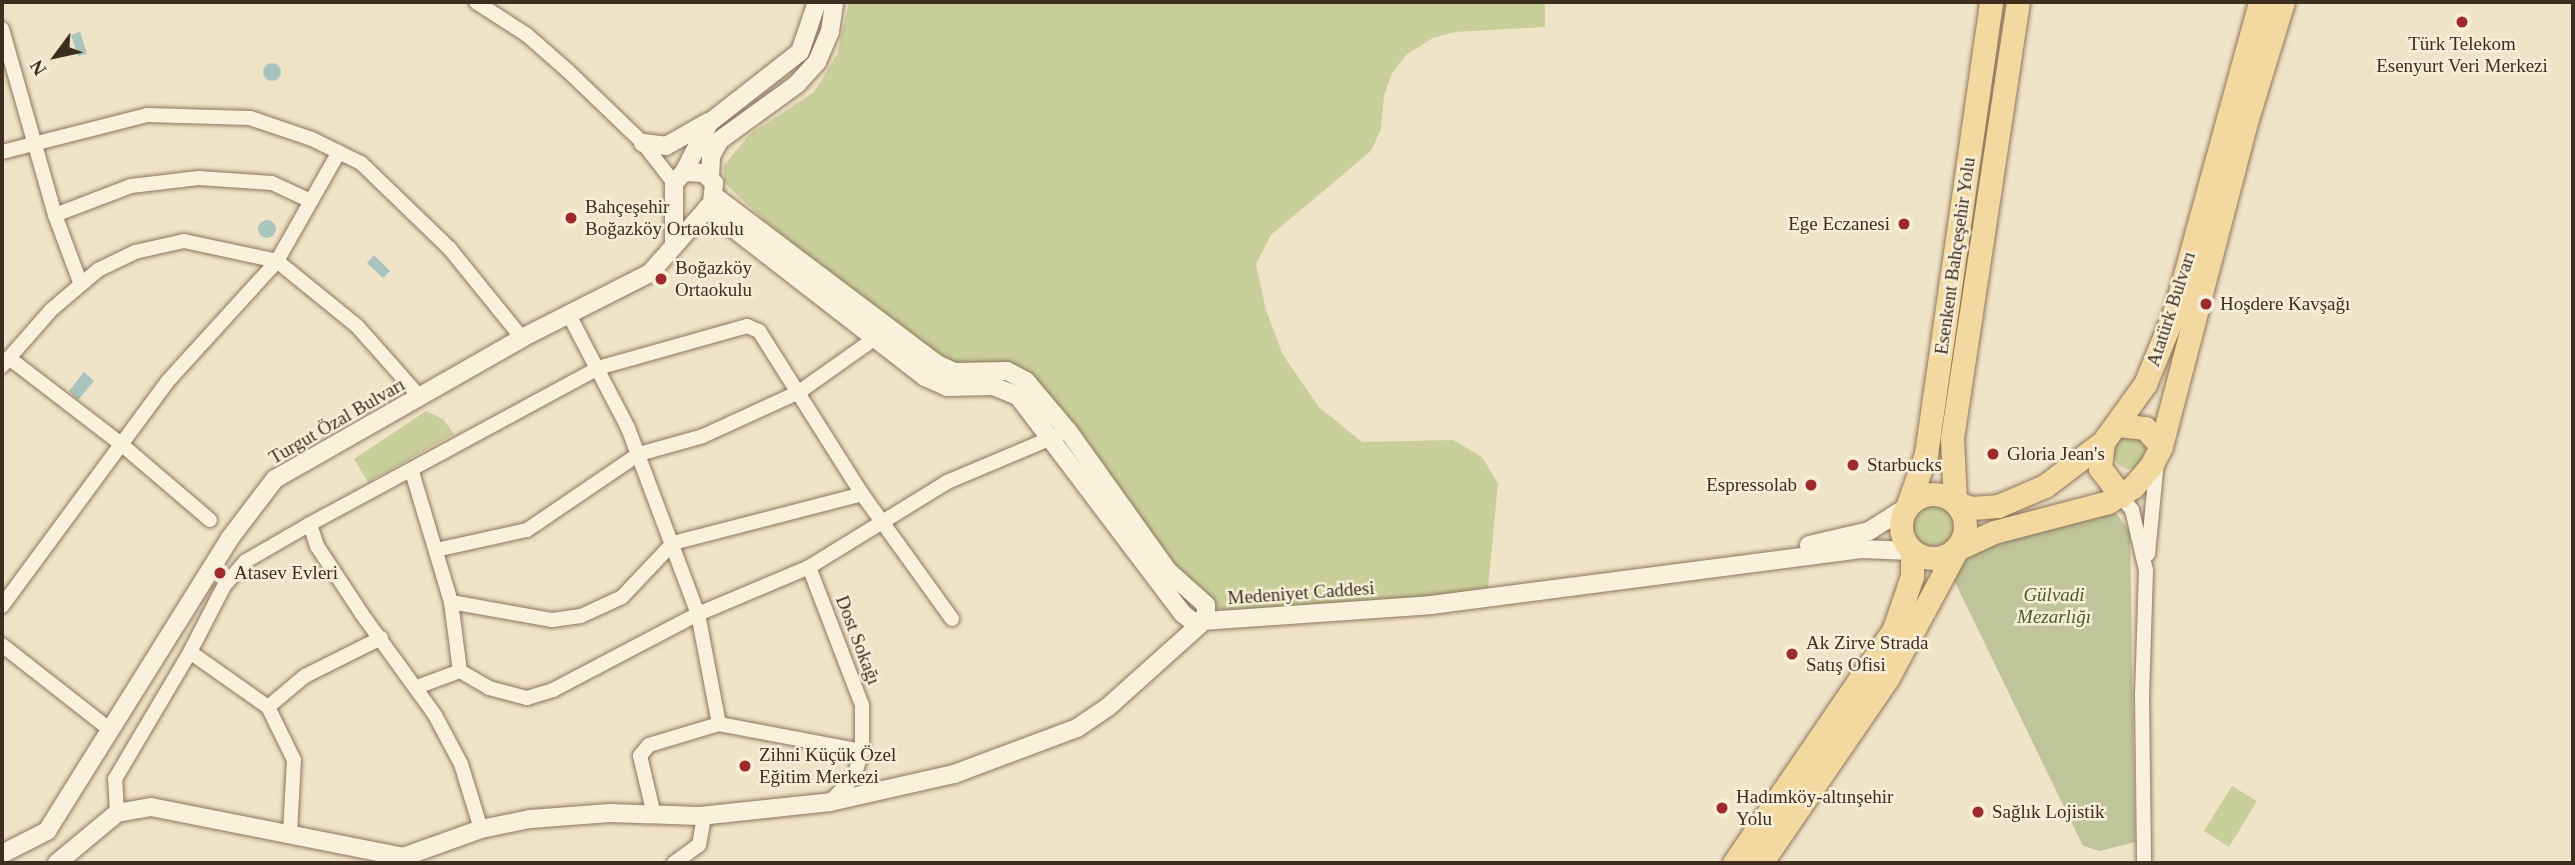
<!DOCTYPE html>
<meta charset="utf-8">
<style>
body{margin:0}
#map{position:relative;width:2575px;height:865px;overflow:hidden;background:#f0e4c8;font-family:"Times New Roman",serif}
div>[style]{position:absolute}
.green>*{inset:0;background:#c9cf9b}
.round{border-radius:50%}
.cemetery>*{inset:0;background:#bfc49a}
.water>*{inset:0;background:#a9c4bc}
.roads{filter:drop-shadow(0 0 2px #8d765c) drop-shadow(0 0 2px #8d765c)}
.minor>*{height:14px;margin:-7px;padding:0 7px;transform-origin:7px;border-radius:7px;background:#faf1dc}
.tertiary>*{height:18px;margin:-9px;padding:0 9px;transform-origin:9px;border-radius:9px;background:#faf1dc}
.primary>*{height:23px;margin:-11.5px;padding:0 11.5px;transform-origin:11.5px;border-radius:11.5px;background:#f3d9a0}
.primary>.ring{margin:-11.5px;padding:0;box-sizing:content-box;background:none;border:23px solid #f3d9a0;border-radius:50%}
.dots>*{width:19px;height:19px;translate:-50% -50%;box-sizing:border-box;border:4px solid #f7eed8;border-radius:50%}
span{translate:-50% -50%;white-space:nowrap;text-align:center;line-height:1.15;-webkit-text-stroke:5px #f7eed8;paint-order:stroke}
.poi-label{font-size:19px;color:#3d2e20}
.left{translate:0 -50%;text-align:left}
.right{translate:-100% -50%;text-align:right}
.street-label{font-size:19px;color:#3d2e20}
.park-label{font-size:19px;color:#4d5a26;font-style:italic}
.frame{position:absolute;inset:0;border:4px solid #3d2e20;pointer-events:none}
.north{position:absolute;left:21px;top:21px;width:70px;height:70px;-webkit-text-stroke:5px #f7eed8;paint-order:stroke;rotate:237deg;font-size:19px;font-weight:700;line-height:28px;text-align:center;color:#3d2e20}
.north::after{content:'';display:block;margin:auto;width:24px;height:32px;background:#3d2e20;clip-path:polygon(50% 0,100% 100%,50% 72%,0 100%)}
</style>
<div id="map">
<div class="green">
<div style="clip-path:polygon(849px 2px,1545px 2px,1545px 27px,1455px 32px,1433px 38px,1407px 54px,1392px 73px,1384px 96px,1381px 129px,1371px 151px,1271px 235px,1256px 264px,1266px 310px,1283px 355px,1319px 407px,1362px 442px,1453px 440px,1482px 457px,1498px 484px,1487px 598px,1245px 616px,1206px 605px,1026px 381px,970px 373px,888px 329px,740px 198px,724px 182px,724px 165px,750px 134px,814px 92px,837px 54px)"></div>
<div style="clip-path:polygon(426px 411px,443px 419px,454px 434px,368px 482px,354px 459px)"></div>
<div class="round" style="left:2113px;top:435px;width:34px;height:34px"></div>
<div class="round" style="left:1910px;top:504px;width:46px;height:46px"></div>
<div style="clip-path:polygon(2232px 786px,2257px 801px,2229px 847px,2204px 831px)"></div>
</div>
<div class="cemetery">
<div style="clip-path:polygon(2114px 511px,2130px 531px,2135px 842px,2100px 851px,2083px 846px,1952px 576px,1975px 548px)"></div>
</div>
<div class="water">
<div style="clip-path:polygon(80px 32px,87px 54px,78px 56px,71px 35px)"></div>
<div class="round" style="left:263px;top:63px;width:18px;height:18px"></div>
<div class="round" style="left:258px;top:220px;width:18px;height:18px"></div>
<div style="clip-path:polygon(374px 255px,390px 271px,383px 278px,367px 263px)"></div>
<div style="clip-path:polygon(84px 372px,94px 381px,78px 400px,69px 391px)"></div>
</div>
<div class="roads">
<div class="minor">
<div style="left:476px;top:2px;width:61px;rotate:32.9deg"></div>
<div style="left:527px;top:35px;width:55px;rotate:41.3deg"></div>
<div style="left:568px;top:71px;width:104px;rotate:43.8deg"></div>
<div style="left:643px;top:143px;width:51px;rotate:52.2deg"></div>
<div style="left:2px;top:29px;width:193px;rotate:74.1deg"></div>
<div style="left:55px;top:215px;width:72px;rotate:69.5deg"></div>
<div style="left:2px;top:152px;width:150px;rotate:-14.3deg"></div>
<div style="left:147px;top:115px;width:103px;rotate:1.7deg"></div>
<div style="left:250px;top:118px;width:65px;rotate:18.7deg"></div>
<div style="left:312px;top:139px;width:55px;rotate:26.1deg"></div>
<div style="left:361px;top:163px;width:124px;rotate:44deg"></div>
<div style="left:450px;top:249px;width:114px;rotate:51deg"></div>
<div style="left:55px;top:215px;width:81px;rotate:-20.9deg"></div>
<div style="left:131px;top:186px;width:68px;rotate:-6.7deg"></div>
<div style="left:199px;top:178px;width:73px;rotate:3.9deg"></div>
<div style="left:272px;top:183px;width:43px;rotate:24.8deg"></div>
<div style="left:569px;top:315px;width:127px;rotate:62.4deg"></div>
<div style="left:628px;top:428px;width:199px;rotate:69.4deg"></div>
<div style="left:698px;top:614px;width:121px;rotate:-22.9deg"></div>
<div style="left:809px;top:567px;width:162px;rotate:-31.6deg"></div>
<div style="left:947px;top:482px;width:121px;rotate:-22.9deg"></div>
<div style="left:9px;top:358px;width:141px;rotate:37.5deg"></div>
<div style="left:121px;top:444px;width:117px;rotate:40.5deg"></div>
<div style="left:2px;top:366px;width:74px;rotate:-48.8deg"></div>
<div style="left:51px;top:310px;width:62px;rotate:-40.4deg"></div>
<div style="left:98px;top:270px;width:41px;rotate:-25.9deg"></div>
<div style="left:135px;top:252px;width:50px;rotate:-12.7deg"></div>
<div style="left:184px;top:241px;width:95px;rotate:12.1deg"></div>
<div style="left:277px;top:261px;width:103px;rotate:39.1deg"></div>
<div style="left:357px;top:326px;width:95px;rotate:48.4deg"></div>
<div style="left:412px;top:472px;width:136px;rotate:73.3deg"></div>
<div style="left:451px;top:602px;width:70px;rotate:82.6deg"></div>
<div style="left:460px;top:671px;width:46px;rotate:159.6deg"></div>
<div style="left:2121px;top:496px;width:18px;rotate:52deg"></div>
<div style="left:2132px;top:510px;width:62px;rotate:76.9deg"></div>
<div style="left:2146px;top:570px;width:124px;rotate:91.8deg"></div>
<div style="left:2142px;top:694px;width:169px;rotate:89.3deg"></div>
<div style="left:436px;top:550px;width:93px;rotate:-12.4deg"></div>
<div style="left:527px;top:530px;width:135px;rotate:-34.2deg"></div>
<div style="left:639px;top:454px;width:66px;rotate:-15.7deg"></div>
<div style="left:703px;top:436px;width:106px;rotate:-24.6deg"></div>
<div style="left:799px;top:392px;width:100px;rotate:-35.3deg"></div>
<div style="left:2148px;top:554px;width:94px;rotate:-84.5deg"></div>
<div style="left:809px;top:567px;width:148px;rotate:69deg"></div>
<div style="left:862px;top:705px;width:46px;rotate:90deg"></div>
<div style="left:862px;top:751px;width:27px;rotate:107deg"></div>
<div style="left:854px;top:777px;width:35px;rotate:134deg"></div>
<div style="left:451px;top:602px;width:103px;rotate:10.1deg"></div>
<div style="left:552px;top:620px;width:29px;rotate:-8deg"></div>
<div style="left:581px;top:616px;width:45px;rotate:-24.9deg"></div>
<div style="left:622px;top:597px;width:74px;rotate:-46.6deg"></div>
<div style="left:673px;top:543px;width:195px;rotate:-14.5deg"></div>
<div style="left:2px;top:606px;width:278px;rotate:-53.6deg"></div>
<div style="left:167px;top:382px;width:164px;rotate:-47.7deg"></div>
<div style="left:277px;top:261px;width:125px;rotate:-60.4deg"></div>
<div style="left:2px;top:645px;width:136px;rotate:38.1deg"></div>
<div style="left:190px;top:652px;width:74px;rotate:-62.7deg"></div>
<div style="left:224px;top:586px;width:33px;rotate:-49deg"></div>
<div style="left:246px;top:561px;width:74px;rotate:-30deg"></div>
<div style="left:460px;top:671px;width:34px;rotate:30deg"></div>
<div style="left:489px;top:688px;width:39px;rotate:15deg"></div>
<div style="left:527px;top:698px;width:27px;rotate:-17deg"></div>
<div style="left:553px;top:690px;width:164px;rotate:-27.7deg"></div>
<div style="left:698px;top:614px;width:112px;rotate:79.2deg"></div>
<div style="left:117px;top:813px;width:34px;rotate:-93deg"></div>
<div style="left:115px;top:779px;width:147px;rotate:-59.4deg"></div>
<div style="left:190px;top:652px;width:95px;rotate:35.2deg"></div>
<div style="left:654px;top:815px;width:61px;rotate:-103.3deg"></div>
<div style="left:640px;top:756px;width:14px;rotate:-51deg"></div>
<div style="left:649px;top:745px;width:73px;rotate:-16.7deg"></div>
<div style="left:719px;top:724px;width:146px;rotate:10.7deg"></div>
<div style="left:481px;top:829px;width:68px;rotate:-107.1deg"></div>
<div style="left:461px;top:764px;width:55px;rotate:-118deg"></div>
<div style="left:435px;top:715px;width:125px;rotate:-125.9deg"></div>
<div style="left:362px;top:614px;width:82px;rotate:-123.5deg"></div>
<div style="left:317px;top:546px;width:23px;rotate:-108deg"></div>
<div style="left:310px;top:524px;width:328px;rotate:-28.4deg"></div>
<div style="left:598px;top:368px;width:155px;rotate:-15.7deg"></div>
<div style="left:747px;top:326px;width:13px;rotate:23deg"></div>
<div style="left:759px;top:331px;width:193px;rotate:57.7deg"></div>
<div style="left:862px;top:494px;width:154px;rotate:54.2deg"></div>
<div style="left:290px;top:833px;width:73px;rotate:-86.9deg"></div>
<div style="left:294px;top:760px;width:59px;rotate:-116.1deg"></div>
<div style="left:268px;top:707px;width:48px;rotate:-40deg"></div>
<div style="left:305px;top:676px;width:85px;rotate:-26.6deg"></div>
<div style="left:674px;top:863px;width:31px;rotate:-36deg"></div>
<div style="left:699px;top:845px;width:29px;rotate:-80deg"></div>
</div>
<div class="tertiary">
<div style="left:643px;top:143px;width:23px;rotate:7deg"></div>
<div style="left:666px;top:146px;width:48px;rotate:-29.7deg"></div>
<div style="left:684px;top:172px;width:55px;rotate:-63deg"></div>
<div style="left:709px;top:123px;width:115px;rotate:-38deg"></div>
<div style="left:800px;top:52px;width:53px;rotate:-71.2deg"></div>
<div style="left:710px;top:177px;width:21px;rotate:-87deg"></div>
<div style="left:711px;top:156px;width:18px;rotate:-61deg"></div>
<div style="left:720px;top:140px;width:95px;rotate:-36deg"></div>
<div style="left:797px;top:84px;width:30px;rotate:-48deg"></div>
<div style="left:817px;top:62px;width:33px;rotate:-67deg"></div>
<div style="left:830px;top:32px;width:30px;rotate:-82deg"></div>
<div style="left:707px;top:208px;width:276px;rotate:37.8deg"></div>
<div style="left:925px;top:377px;width:24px;rotate:24deg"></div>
<div style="left:947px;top:387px;width:46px;rotate:-1.2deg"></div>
<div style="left:993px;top:386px;width:27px;rotate:22deg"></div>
<div style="left:1018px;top:396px;width:272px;rotate:52.9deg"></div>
<div style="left:1182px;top:613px;width:14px;rotate:39deg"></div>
<div style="left:1193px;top:622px;width:13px;rotate:-13deg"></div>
<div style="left:1206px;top:619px;width:14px;rotate:-90deg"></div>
<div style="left:1206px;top:605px;width:51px;rotate:-138.2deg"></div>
<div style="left:1168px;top:571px;width:172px;rotate:-125.5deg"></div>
<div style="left:1068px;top:431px;width:65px;rotate:-130deg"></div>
<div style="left:1026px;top:381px;width:21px;rotate:-152deg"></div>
<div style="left:1007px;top:371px;width:53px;rotate:178.9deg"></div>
<div style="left:954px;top:372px;width:19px;rotate:-155deg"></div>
<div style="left:937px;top:364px;width:278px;rotate:-143deg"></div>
<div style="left:1809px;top:545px;width:62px;rotate:-13.1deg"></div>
<div style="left:1869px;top:531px;width:45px;rotate:-32.3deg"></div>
<div style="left:2px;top:854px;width:51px;rotate:-27.1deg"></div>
<div style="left:47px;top:831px;width:345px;rotate:-58deg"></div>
<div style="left:230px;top:538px;width:74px;rotate:-52.7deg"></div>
<div style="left:275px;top:479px;width:284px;rotate:-29.7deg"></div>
<div style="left:522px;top:338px;width:144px;rotate:-26.9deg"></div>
<div style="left:650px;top:273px;width:94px;rotate:-48.5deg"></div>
<div style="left:712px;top:203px;width:20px;rotate:-84deg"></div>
<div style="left:714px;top:183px;width:14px;rotate:-135deg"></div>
<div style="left:704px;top:173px;width:20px;rotate:-177deg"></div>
<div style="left:684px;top:172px;width:15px;rotate:132deg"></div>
<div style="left:674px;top:183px;width:59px;rotate:90deg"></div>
<div style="left:57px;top:863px;width:78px;rotate:-39.8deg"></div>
<div style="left:117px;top:813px;width:35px;rotate:-10deg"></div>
<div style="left:151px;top:807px;width:257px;rotate:11.2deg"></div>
<div style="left:403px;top:857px;width:83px;rotate:-19.7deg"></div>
<div style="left:481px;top:829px;width:50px;rotate:-11.5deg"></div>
<div style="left:530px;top:819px;width:80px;rotate:-4.3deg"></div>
<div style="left:610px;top:813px;width:90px;rotate:1.9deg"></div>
<div style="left:700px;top:816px;width:131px;rotate:-6.1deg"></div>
<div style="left:830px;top:802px;width:127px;rotate:-12.7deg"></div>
<div style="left:954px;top:774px;width:131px;rotate:-20.5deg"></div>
<div style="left:1077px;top:728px;width:37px;rotate:-34deg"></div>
<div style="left:1108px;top:707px;width:129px;rotate:-41.9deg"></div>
<div style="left:1204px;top:621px;width:228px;rotate:-4deg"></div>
<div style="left:1431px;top:605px;width:434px;rotate:-7.4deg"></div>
<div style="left:1861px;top:549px;width:51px;rotate:2.2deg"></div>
</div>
<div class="primary">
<div style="left:2119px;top:425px;width:26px;rotate:7deg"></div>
<div style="left:2145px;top:428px;width:24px;rotate:48deg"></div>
<div style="left:2103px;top:442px;width:26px;rotate:97deg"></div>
<div style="left:2100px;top:468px;width:35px;rotate:53deg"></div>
<div class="ring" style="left:1901px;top:494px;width:41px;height:41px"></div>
<div style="left:1955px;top:502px;width:17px;rotate:21deg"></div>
<div style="left:1971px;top:508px;width:27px;rotate:-4deg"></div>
<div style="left:1998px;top:506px;width:51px;rotate:-23.1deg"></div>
<div style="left:2045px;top:486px;width:73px;rotate:-37.2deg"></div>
<div style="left:2103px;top:442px;width:72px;rotate:-54.1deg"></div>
<div style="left:2145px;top:384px;width:79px;rotate:-67.7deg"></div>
<div style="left:2175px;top:311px;width:320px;rotate:-74.6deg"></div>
<div style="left:1955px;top:502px;width:64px;rotate:-92.7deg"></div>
<div style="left:1952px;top:438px;width:441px;rotate:-81.4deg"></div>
<div style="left:1907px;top:507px;width:56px;rotate:-70.3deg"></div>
<div style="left:1926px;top:454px;width:457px;rotate:-81.8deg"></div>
<div style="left:1957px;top:549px;width:41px;rotate:-24.7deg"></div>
<div style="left:1994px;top:532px;width:118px;rotate:-14.7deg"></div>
<div style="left:2108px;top:502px;width:29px;rotate:-31deg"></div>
<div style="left:2133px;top:487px;width:30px;rotate:-50deg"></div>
<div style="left:2152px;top:464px;width:20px;rotate:-63deg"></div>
<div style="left:2161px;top:446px;width:335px;rotate:-75.3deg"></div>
<div style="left:2246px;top:122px;width:126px;rotate:-72.9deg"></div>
<div style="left:1734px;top:863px;width:283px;rotate:-55.6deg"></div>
<div style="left:1894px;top:629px;width:56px;rotate:-71.2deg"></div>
<div style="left:1912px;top:576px;width:25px;rotate:-90deg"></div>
<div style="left:1761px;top:863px;width:223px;rotate:-55.6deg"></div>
<div style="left:1887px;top:679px;width:148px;rotate:-61.7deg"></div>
</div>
</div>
<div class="dots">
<div style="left:2462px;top:22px;background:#9e2a2b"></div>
<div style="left:571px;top:218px;background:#9e2a2b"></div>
<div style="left:1904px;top:224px;background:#9e2a2b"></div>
<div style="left:661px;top:279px;background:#9e2a2b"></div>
<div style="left:2206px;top:304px;background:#9e2a2b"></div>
<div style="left:1993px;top:454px;background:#9e2a2b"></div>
<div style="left:1853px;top:465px;background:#9e2a2b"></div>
<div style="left:1811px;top:485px;background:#9e2a2b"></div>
<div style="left:220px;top:573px;background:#9e2a2b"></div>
<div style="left:1792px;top:654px;background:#9e2a2b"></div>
<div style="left:745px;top:766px;background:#9e2a2b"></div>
<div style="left:1722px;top:808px;background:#9e2a2b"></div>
<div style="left:1978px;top:812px;background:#9e2a2b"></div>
</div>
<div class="poi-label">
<span style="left:2462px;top:55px">Türk Telekom<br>Esenyurt Veri Merkezi</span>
<span class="left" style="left:585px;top:218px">Bahçeşehir<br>Boğazköy Ortaokulu</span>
<span class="right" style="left:1890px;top:224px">Ege Eczanesi</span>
<span class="left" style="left:675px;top:279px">Boğazköy<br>Ortaokulu</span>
<span class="left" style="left:2220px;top:304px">Hoşdere Kavşağı</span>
<span class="left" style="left:2007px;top:454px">Gloria Jean's</span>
<span class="left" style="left:1867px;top:465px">Starbucks</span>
<span class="right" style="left:1797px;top:485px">Espressolab</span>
<span class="left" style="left:234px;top:573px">Atasev Evleri</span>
<span class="left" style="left:1806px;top:654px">Ak Zirve Strada<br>Satış Ofisi</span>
<span class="left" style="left:759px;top:766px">Zihni Küçük Özel<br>Eğitim Merkezi</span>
<span class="left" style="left:1736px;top:808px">Hadımköy-altınşehir<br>Yolu</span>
<span class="left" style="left:1992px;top:812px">Sağlık Lojistik</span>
</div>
<div class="street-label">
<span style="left:1955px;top:256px;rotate:-82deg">Esenkent Bahçeşehir Yolu</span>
<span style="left:2171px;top:309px;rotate:-72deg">Atatürk Bulvarı</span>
<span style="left:337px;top:421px;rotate:-30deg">Turgut Özal Bulvarı</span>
<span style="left:1301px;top:593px;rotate:-4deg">Medeniyet Caddesi</span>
<span style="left:858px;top:640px;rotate:69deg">Dost Sokağı</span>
</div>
<div class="park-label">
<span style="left:2054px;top:606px">Gülvadi<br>Mezarlığı</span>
</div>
<div class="frame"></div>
<div class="north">N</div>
</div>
